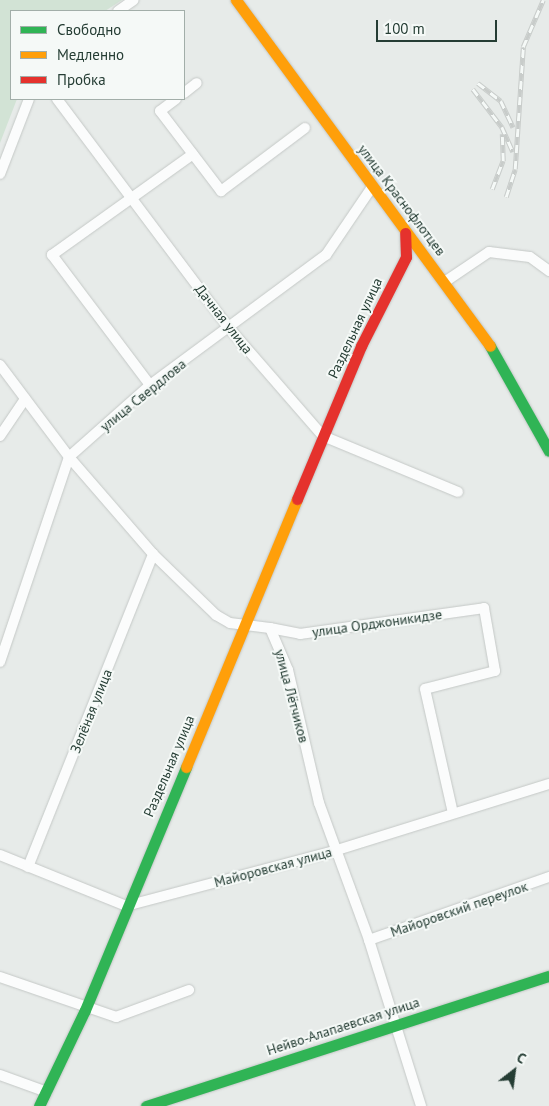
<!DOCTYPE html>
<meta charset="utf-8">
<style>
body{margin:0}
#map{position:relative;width:549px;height:1106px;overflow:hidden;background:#e7ebe9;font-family:"PT Sans",sans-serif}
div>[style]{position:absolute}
.green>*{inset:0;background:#d2e3d5}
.roads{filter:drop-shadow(0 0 1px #c4c8c6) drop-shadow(0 0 1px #c4c8c6)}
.street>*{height:10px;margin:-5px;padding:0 5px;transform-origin:5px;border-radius:5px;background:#fbfcfc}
.fast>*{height:11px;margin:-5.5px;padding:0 5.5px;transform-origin:5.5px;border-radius:5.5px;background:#30b455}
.slow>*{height:11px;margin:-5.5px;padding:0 5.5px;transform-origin:5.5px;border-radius:5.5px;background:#ff9f0a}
.jam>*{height:11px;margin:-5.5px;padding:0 5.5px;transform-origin:5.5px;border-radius:5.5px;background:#e5322d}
.rail>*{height:4.5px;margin-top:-2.25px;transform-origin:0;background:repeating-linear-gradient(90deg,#f5f9f7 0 8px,#c8ccca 0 16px);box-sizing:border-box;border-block:1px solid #c8ccca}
span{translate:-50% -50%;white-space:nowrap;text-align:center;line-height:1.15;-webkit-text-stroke:4px #f5f9f7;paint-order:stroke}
.street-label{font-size:14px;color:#253d34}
.legend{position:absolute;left:10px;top:10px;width:175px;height:90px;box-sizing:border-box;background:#f5f9f7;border:1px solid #a2aea9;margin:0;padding:6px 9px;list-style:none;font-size:15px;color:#253d34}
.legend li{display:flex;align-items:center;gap:10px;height:25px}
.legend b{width:25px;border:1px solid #a2aea9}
.north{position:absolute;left:489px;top:1046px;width:50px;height:50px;-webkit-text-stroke:4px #f5f9f7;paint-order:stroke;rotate:30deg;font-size:14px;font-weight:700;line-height:20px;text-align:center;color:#253d34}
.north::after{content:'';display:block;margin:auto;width:18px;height:22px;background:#253d34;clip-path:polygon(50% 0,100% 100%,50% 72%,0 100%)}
.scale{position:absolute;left:376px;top:20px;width:121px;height:22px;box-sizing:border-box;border:2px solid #253d34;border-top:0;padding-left:6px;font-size:15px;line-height:18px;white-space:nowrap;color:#253d34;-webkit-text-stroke:4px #f5f9f7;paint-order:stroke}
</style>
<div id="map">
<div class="green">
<div style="clip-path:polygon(0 0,122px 0,105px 11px,11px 11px,11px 99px,17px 99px,0 143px)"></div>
</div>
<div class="roads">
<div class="street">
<div style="left:118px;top:11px;width:19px;rotate:-35deg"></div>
<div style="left:184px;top:93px;width:16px;rotate:-38deg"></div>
<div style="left:57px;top:99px;width:286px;rotate:53.1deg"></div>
<div style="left:229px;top:328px;width:143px;rotate:49deg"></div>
<div style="left:323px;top:436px;width:146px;rotate:22.5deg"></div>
<div style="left:176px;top:99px;width:20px;rotate:143deg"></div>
<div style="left:160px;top:111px;width:101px;rotate:52.7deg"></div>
<div style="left:221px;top:191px;width:105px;rotate:-36.9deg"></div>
<div style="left:0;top:174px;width:80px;rotate:-68.9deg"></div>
<div style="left:446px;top:281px;width:52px;rotate:-34deg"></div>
<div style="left:489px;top:252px;width:41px;rotate:7deg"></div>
<div style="left:530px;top:257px;width:24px;rotate:36deg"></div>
<div style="left:0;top:365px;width:115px;rotate:53.1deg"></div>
<div style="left:69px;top:457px;width:128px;rotate:49.1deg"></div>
<div style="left:153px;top:554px;width:88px;rotate:44.1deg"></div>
<div style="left:216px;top:615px;width:16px;rotate:30deg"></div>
<div style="left:230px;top:623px;width:40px;rotate:7.1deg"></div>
<div style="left:270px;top:628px;width:46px;rotate:66.8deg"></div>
<div style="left:288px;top:670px;width:137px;rotate:76.9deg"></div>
<div style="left:319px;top:803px;width:146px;rotate:69.9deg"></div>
<div style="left:369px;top:940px;width:174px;rotate:72.6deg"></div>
<div style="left:150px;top:385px;width:163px;rotate:-127deg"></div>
<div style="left:52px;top:255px;width:173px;rotate:-35.6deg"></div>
<div style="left:0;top:436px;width:45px;rotate:-56deg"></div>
<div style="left:270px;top:628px;width:31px;rotate:11deg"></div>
<div style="left:300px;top:634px;width:186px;rotate:-8deg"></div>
<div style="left:484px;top:608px;width:64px;rotate:80.1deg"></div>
<div style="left:495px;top:671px;width:72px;rotate:165.6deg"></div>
<div style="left:425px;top:689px;width:127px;rotate:77.3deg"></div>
<div style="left:0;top:662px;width:216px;rotate:-71.4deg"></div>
<div style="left:69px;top:457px;width:108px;rotate:-41.6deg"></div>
<div style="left:150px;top:385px;width:219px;rotate:-36.5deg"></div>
<div style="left:326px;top:255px;width:82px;rotate:-55.9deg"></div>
<div style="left:0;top:855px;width:136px;rotate:22deg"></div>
<div style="left:126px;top:906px;width:215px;rotate:-14.8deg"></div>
<div style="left:334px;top:851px;width:225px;rotate:-17.3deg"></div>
<div style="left:28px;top:867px;width:337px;rotate:-68.2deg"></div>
<div style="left:369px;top:940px;width:191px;rotate:-19.3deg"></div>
<div style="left:0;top:977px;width:123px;rotate:19deg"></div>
<div style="left:116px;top:1017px;width:78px;rotate:-20.3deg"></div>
<div style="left:0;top:1075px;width:50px;rotate:19.9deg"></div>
</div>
<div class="fast">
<div style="left:490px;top:346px;width:120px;rotate:60.7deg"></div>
<div style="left:39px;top:1106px;width:106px;rotate:-64.4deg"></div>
<div style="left:85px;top:1010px;width:263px;rotate:-67.4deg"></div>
<div style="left:146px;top:1106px;width:423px;rotate:-17.9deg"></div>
</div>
<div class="slow">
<div style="left:236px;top:0;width:429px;rotate:53.7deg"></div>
<div style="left:186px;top:767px;width:290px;rotate:-67.5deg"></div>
</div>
<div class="jam">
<div style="left:297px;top:499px;width:166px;rotate:-67.3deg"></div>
<div style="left:361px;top:346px;width:100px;rotate:-63.2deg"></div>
<div style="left:406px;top:257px;width:24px;rotate:-92deg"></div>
</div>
</div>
<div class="rail">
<div style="left:478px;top:83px;width:29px;rotate:38deg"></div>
<div style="left:501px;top:101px;width:29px;rotate:65deg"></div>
<div style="left:473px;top:89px;width:48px;rotate:52.7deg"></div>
<div style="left:502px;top:127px;width:27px;rotate:66deg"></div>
<div style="left:492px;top:189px;width:30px;rotate:-69deg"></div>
<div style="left:503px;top:161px;width:27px;rotate:-92deg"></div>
<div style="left:506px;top:197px;width:29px;rotate:-72deg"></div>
<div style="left:515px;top:169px;width:122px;rotate:-86.2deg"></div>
<div style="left:523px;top:47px;width:51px;rotate:-66.9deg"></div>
</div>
<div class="street-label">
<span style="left:402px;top:200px;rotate:53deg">улица Краснофлотцев</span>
<span style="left:224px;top:319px;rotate:52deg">Дачная улица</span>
<span style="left:355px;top:328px;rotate:-65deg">Раздельная улица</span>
<span style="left:143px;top:395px;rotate:-39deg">улица Свердлова</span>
<span style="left:377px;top:623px;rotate:-8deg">улица Орджоникидзе</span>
<span style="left:292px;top:696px;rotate:75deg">улица Лётчиков</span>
<span style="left:91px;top:711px;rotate:-68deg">Зелёная улица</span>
<span style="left:169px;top:766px;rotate:-67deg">Раздельная улица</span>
<span style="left:273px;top:867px;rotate:-15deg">Майоровская улица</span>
<span style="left:459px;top:909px;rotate:-19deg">Майоровский переулок</span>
<span style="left:343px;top:1026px;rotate:-18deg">Нейво-Алапаевская улица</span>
</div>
<ul class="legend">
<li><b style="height:6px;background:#30b455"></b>Свободно</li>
<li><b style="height:6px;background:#ff9f0a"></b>Медленно</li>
<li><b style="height:6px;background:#e5322d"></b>Пробка</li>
</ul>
<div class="north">С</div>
<div class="scale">100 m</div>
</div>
